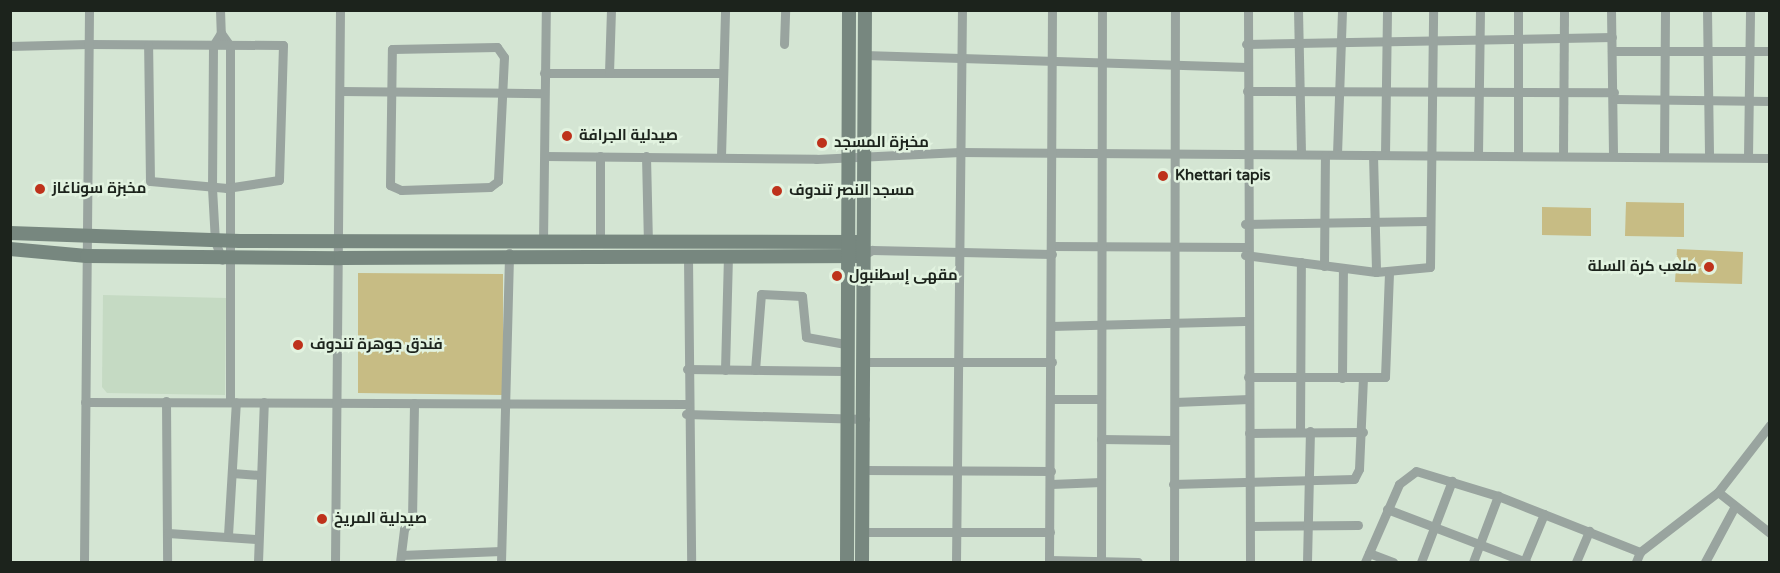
<!DOCTYPE html>
<meta charset="utf-8">
<style>
body{margin:0}
#map{position:relative;width:1780px;height:573px;overflow:hidden;background:#d4e5d3;font-family:"Varela Round",Cairo,sans-serif}
div>[style]{position:absolute}
.built>*{inset:0;background:#c5dac3}
.green>*{inset:0;background:#c7bc84}
.street>*{height:9px;margin:-4.5px;padding:0 4.5px;transform-origin:4.5px;border-radius:4.5px;background:#99a49f}
.secondary>*{height:14px;margin:-7px;padding:0 7px;transform-origin:7px;border-radius:7px;background:#77877f}
.dots>*{width:16px;height:16px;translate:-50% -50%;box-sizing:border-box;border:3px solid #e2f3e0;border-radius:50%}
span{translate:-50% -50%;white-space:nowrap;text-align:center;line-height:1.15;-webkit-text-stroke:5px #e2f3e0;paint-order:stroke}
.poi-label{font-size:15px;color:#1c231c;font-weight:700}
.left{translate:0 -50%;text-align:left}
.right{translate:-100% -50%;text-align:right}
.frame{position:absolute;inset:0;border:12px solid #1c231c;pointer-events:none}
</style>
<div id="map">
<div class="built">
<div style="clip-path:polygon(103px 295px,226px 298px,225px 395px,107px 393px,102px 387px)"></div>
</div>
<div class="green">
<div style="clip-path:polygon(1626px 202px,1684px 203px,1684px 237px,1625px 236px)"></div>
<div style="clip-path:polygon(1542px 207px,1591px 208px,1591px 236px,1542px 235px)"></div>
<div style="clip-path:polygon(1677px 249px,1743px 252px,1742px 284px,1675px 282px)"></div>
<div style="clip-path:polygon(358px 273px,503px 274px,503px 395px,358px 393px)"></div>
</div>
<div class="street">
<div style="left:220px;top:10px;width:23px;rotate:88deg"></div>
<div style="left:221px;top:33px;width:15px;rotate:122deg"></div>
<div style="left:213px;top:46px;width:142px;rotate:90.4deg"></div>
<div style="left:212px;top:188px;width:53px;rotate:86.8deg"></div>
<div style="left:215px;top:241px;width:20px;rotate:70deg"></div>
<div style="left:1248px;top:10px;width:552px;rotate:89.79deg"></div>
<div style="left:1298px;top:10px;width:144px;rotate:88.8deg"></div>
<div style="left:1611px;top:10px;width:146px;rotate:89.2deg"></div>
<div style="left:1707px;top:10px;width:147px;rotate:89.2deg"></div>
<div style="left:221px;top:33px;width:16px;rotate:55deg"></div>
<div style="left:230px;top:46px;width:356px;rotate:90deg"></div>
<div style="left:784px;top:44px;width:34px;rotate:-88deg"></div>
<div style="left:1246px;top:44px;width:366px;rotate:-1.1deg"></div>
<div style="left:10px;top:46px;width:78px;rotate:-1.5deg"></div>
<div style="left:88px;top:44px;width:195px;rotate:0.3deg"></div>
<div style="left:283px;top:45px;width:135px;rotate:91.7deg"></div>
<div style="left:279px;top:180px;width:53px;rotate:171.3deg"></div>
<div style="left:227px;top:188px;width:77px;rotate:-174.8deg"></div>
<div style="left:150px;top:181px;width:136px;rotate:-90.8deg"></div>
<div style="left:497px;top:47px;width:12px;rotate:55deg"></div>
<div style="left:504px;top:57px;width:124px;rotate:92.8deg"></div>
<div style="left:498px;top:181px;width:10px;rotate:143deg"></div>
<div style="left:490px;top:187px;width:89px;rotate:178.1deg"></div>
<div style="left:401px;top:190px;width:12px;rotate:-156deg"></div>
<div style="left:390px;top:185px;width:136px;rotate:-89.2deg"></div>
<div style="left:392px;top:49px;width:105px;rotate:-1.1deg"></div>
<div style="left:1612px;top:51px;width:158px"></div>
<div style="left:864px;top:55px;width:383px;rotate:1.8deg"></div>
<div style="left:544px;top:73px;width:178px"></div>
<div style="left:609px;top:73px;width:63px;rotate:-88.2deg"></div>
<div style="left:341px;top:91px;width:203px;rotate:0.6deg"></div>
<div style="left:1247px;top:91px;width:367px;rotate:0.2deg"></div>
<div style="left:1615px;top:99px;width:155px;rotate:0.7deg"></div>
<div style="left:1337px;top:154px;width:144px;rotate:-88deg"></div>
<div style="left:1478px;top:154px;width:144px;rotate:-89.2deg"></div>
<div style="left:1373px;top:155px;width:117px;rotate:88.5deg"></div>
<div style="left:1385px;top:155px;width:145px;rotate:-89.2deg"></div>
<div style="left:1518px;top:155px;width:145px;rotate:-90deg"></div>
<div style="left:545px;top:156px;width:271px;rotate:0.6deg"></div>
<div style="left:816px;top:159px;width:144px;rotate:-2.8deg"></div>
<div style="left:960px;top:152px;width:810px;rotate:0.42deg"></div>
<div style="left:646px;top:156px;width:86px;rotate:88.7deg"></div>
<div style="left:721px;top:156px;width:146px;rotate:-88.4deg"></div>
<div style="left:1563px;top:156px;width:146px;rotate:-89.6deg"></div>
<div style="left:1664px;top:156px;width:146px;rotate:-89.6deg"></div>
<div style="left:1748px;top:157px;width:147px;rotate:-89.2deg"></div>
<div style="left:1245px;top:224px;width:184px;rotate:-0.9deg"></div>
<div style="left:600px;top:242px;width:86px;rotate:-90deg"></div>
<div style="left:543px;top:243px;width:233px;rotate:-89.3deg"></div>
<div style="left:1052px;top:246px;width:193px;rotate:0.3deg"></div>
<div style="left:1245px;top:255px;width:132px;rotate:7.4deg"></div>
<div style="left:1376px;top:272px;width:54px;rotate:-5.3deg"></div>
<div style="left:1430px;top:267px;width:257px;rotate:-89.3deg"></div>
<div style="left:862px;top:256px;width:12px;rotate:-31deg"></div>
<div style="left:872px;top:250px;width:180px;rotate:1.3deg"></div>
<div style="left:688px;top:258px;width:304px;rotate:89.4deg"></div>
<div style="left:1324px;top:266px;width:111px;rotate:-89.5deg"></div>
<div style="left:1051px;top:326px;width:194px;rotate:-1.5deg"></div>
<div style="left:865px;top:362px;width:187px"></div>
<div style="left:687px;top:369px;width:158px;rotate:0.7deg"></div>
<div style="left:725px;top:370px;width:113px;rotate:-88.5deg"></div>
<div style="left:755px;top:370px;width:76px;rotate:-85.5deg"></div>
<div style="left:761px;top:294px;width:41px;rotate:2.8deg"></div>
<div style="left:802px;top:296px;width:41px;rotate:84.4deg"></div>
<div style="left:806px;top:337px;width:40px;rotate:10deg"></div>
<div style="left:1248px;top:377px;width:137px"></div>
<div style="left:1385px;top:377px;width:105px;rotate:-87.8deg"></div>
<div style="left:1342px;top:378px;width:108px;rotate:-89.5deg"></div>
<div style="left:1052px;top:399px;width:49px"></div>
<div style="left:166px;top:401px;width:161px;rotate:89.6deg"></div>
<div style="left:85px;top:402px;width:602px;rotate:0.19deg"></div>
<div style="left:1175px;top:402px;width:74px;rotate:-2.3deg"></div>
<div style="left:686px;top:414px;width:179px;rotate:1.6deg"></div>
<div style="left:1300px;top:432px;width:170px;rotate:-89.7deg"></div>
<div style="left:1249px;top:433px;width:114px;rotate:-0.5deg"></div>
<div style="left:1101px;top:439px;width:73px;rotate:0.8deg"></div>
<div style="left:864px;top:470px;width:187px;rotate:0.3deg"></div>
<div style="left:232px;top:473px;width:28px;rotate:4deg"></div>
<div style="left:1051px;top:484px;width:50px;rotate:-2.3deg"></div>
<div style="left:1173px;top:484px;width:181px;rotate:-1.6deg"></div>
<div style="left:1354px;top:479px;width:11px;rotate:-63deg"></div>
<div style="left:1359px;top:469px;width:91px;rotate:-87.5deg"></div>
<div style="left:1718px;top:492px;width:66px;rotate:38.3deg"></div>
<div style="left:1387px;top:509px;width:149px;rotate:20.9deg"></div>
<div style="left:1251px;top:526px;width:107px;rotate:-0.5deg"></div>
<div style="left:863px;top:532px;width:187px"></div>
<div style="left:168px;top:533px;width:88px;rotate:3.9deg"></div>
<div style="left:228px;top:535px;width:133px;rotate:-86.6deg"></div>
<div style="left:1640px;top:552px;width:98px;rotate:-37.6deg"></div>
<div style="left:1718px;top:492px;width:85px;rotate:-52.2deg"></div>
<div style="left:1369px;top:553px;width:26px;rotate:21deg"></div>
<div style="left:401px;top:555px;width:100px;rotate:-2.3deg"></div>
<div style="left:1049px;top:560px;width:89px;rotate:1.3deg"></div>
<div style="left:84px;top:562px;width:552px;rotate:-89.48deg"></div>
<div style="left:258px;top:562px;width:160px;rotate:-87.9deg"></div>
<div style="left:335px;top:562px;width:552px;rotate:-89.48deg"></div>
<div style="left:400px;top:562px;width:33px;rotate:-83deg"></div>
<div style="left:404px;top:529px;width:13px;rotate:-51deg"></div>
<div style="left:412px;top:519px;width:116px;rotate:-89deg"></div>
<div style="left:501px;top:562px;width:309px;rotate:-88.5deg"></div>
<div style="left:956px;top:562px;width:552px;rotate:-89.38deg"></div>
<div style="left:1049px;top:562px;width:552px;rotate:-89.69deg"></div>
<div style="left:1101px;top:562px;width:552px;rotate:-89.9deg"></div>
<div style="left:1174px;top:562px;width:552px;rotate:-89.9deg"></div>
<div style="left:1307px;top:562px;width:131px;rotate:-88.7deg"></div>
<div style="left:1365px;top:562px;width:85px;rotate:-66.4deg"></div>
<div style="left:1399px;top:484px;width:21px;rotate:-37deg"></div>
<div style="left:1416px;top:471px;width:86px;rotate:17deg"></div>
<div style="left:1498px;top:496px;width:153px;rotate:21.5deg"></div>
<div style="left:1640px;top:552px;width:11px;rotate:112deg"></div>
<div style="left:1421px;top:562px;width:87px;rotate:-69.1deg"></div>
<div style="left:1473px;top:562px;width:71px;rotate:-69.3deg"></div>
<div style="left:1524px;top:562px;width:52px;rotate:-67.4deg"></div>
<div style="left:1576px;top:562px;width:34px;rotate:-67deg"></div>
<div style="left:1705px;top:562px;width:61px;rotate:-61.8deg"></div>
</div>
<div class="secondary">
<div style="left:10px;top:233px;width:230px;rotate:2deg"></div>
<div style="left:240px;top:241px;width:622px;rotate:0.09deg"></div>
<div style="left:10px;top:249px;width:77px;rotate:5.2deg"></div>
<div style="left:87px;top:256px;width:254px;rotate:0.5deg"></div>
<div style="left:341px;top:258px;width:521px;rotate:-0.22deg"></div>
<div style="left:847px;top:562px;width:552px;rotate:-89.79deg"></div>
<div style="left:862px;top:562px;width:552px;rotate:-89.69deg"></div>
</div>
<div class="dots">
<div style="left:567px;top:136px;background:#be321b"></div>
<div style="left:822px;top:143px;background:#be321b"></div>
<div style="left:1163px;top:176px;background:#be321b"></div>
<div style="left:40px;top:189px;background:#be321b"></div>
<div style="left:777px;top:191px;background:#be321b"></div>
<div style="left:1709px;top:267px;background:#be321b"></div>
<div style="left:837px;top:276px;background:#be321b"></div>
<div style="left:298px;top:345px;background:#be321b"></div>
<div style="left:322px;top:519px;background:#be321b"></div>
</div>
<div class="poi-label">
<span class="left" style="left:579px;top:136px">صيدلية الجرافة</span>
<span class="left" style="left:834px;top:143px">مخبزة المسجد</span>
<span class="left" style="left:1175px;top:176px">Khettari tapis</span>
<span class="left" style="left:52px;top:189px">مخبزة سوناغاز</span>
<span class="left" style="left:789px;top:191px">مسجد النصر تندوف</span>
<span class="right" style="left:1697px;top:267px">ملعب كرة السلة</span>
<span class="left" style="left:849px;top:276px">مقهى إسطنبول</span>
<span class="left" style="left:310px;top:345px">فندق جوهرة تندوف</span>
<span class="left" style="left:334px;top:519px">صيدلية المريخ</span>
</div>
<div class="frame"></div>
</div>
